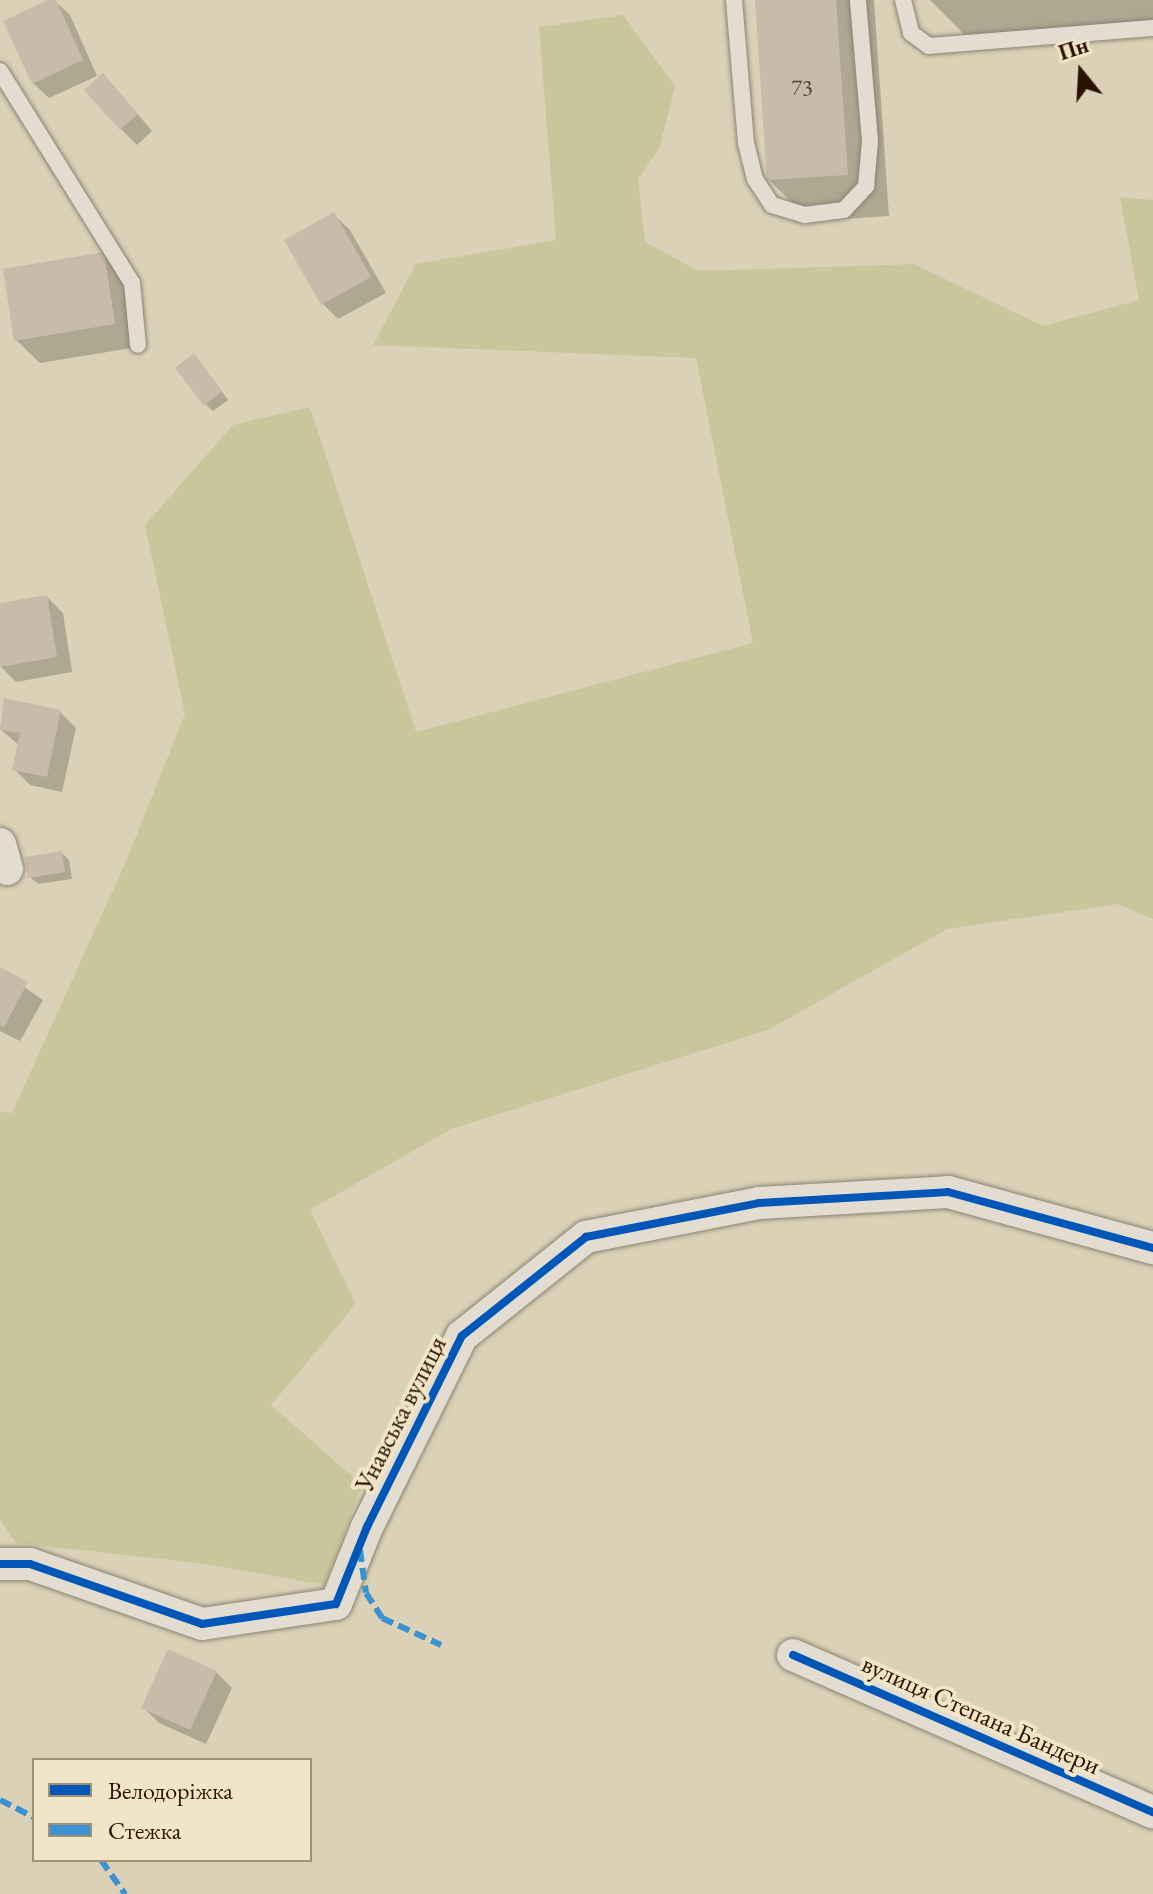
<!DOCTYPE html>
<meta charset="utf-8">
<style>
body{margin:0}
#map{position:relative;width:1153px;height:1894px;overflow:hidden;background:#dad1b7;font-family:"EB Garamond",serif}
div>[style]{position:absolute}
.green>*{inset:0;background:#cac69b}
.shadow>*{inset:0;background:#0003}
.building>*{inset:0;background:#c9bba9}
.roads{filter:drop-shadow(0 0 2px #8b8372) drop-shadow(0 0 2px #8b8372)}
.service>*{height:16px;margin:-8px;padding:0 8px;transform-origin:8px;border-radius:8px;background:#e2ddd0}
.minor>*{height:32px;margin:-16px;padding:0 16px;transform-origin:16px;border-radius:16px;background:#e2ddd0}
.quiet>*{height:6px;margin-top:-3px;transform-origin:0;background:repeating-linear-gradient(90deg,#3c92d0 0 12px,transparent 0 18px)}
.cycleway>*{height:8px;margin:-4px;padding:0 4px;transform-origin:4px;border-radius:4px;background:#0057b8}
span{translate:-50% -50%;white-space:nowrap;text-align:center;line-height:1.15;-webkit-text-stroke:8px #f0e5c7;paint-order:stroke}
.number-label{font-size:22px;color:#543d2b}
.number-label span{-webkit-text-stroke-width:0}
.street-label{font-size:26px;color:#2c1200}
.legend{position:absolute;left:32px;top:1758px;width:280px;height:104px;box-sizing:border-box;background:#f0e5c7;border:2px solid #a29177;margin:0;padding:10px 14px;list-style:none;font-size:24px;color:#2c1200}
.legend li{display:flex;align-items:center;gap:16px;height:40px}
.legend b{width:40px;border:2px solid #a29177}
.north{position:absolute;left:1041px;top:32px;width:80px;height:80px;-webkit-text-stroke:6px #f0e5c7;paint-order:stroke;rotate:342deg;font-size:22px;font-weight:700;line-height:32px;text-align:center;color:#2c1200}
.north::after{content:'';display:block;margin:auto;width:28px;height:36px;background:#2c1200;clip-path:polygon(50% 0,100% 100%,50% 72%,0 100%)}
</style>
<div id="map">
<div class="green">
<div style="clip-path:polygon(623px 15px,675px 86px,659px 149px,638px 179px,645px 242px,699px 271px,914px 264px,1043px 326px,1139px 300px,1120px 197px,1153px 200px,1153px 919px,1118px 904px,947px 929px,768px 1030px,451px 1129px,310px 1210px,356px 1304px,271px 1405px,362px 1485px,325px 1585px,205px 1564px,16px 1543px,0 1520px,0 1112px,12px 1113px,127px 859px,185px 714px,145px 525px,233px 425px,310px 407px,416px 732px,753px 643px,696px 358px,373px 345px,416px 264px,556px 240px,539px 27px)"></div>
</div>
<div class="shadow">
<div style="clip-path:polygon(54px 0,70px 15px,97px 76px,49px 98px,33px 83px)"></div>
<div style="clip-path:polygon(757px 0,874px 0,889px 216px,811px 221px,769px 180px)"></div>
<div style="clip-path:polygon(930px 0,1153px 0,1153px 31px,973px 43px)"></div>
<div style="clip-path:polygon(119px 92px,152px 131px,137px 145px,121px 129px)"></div>
<div style="clip-path:polygon(334px 215px,350px 230px,386px 293px,338px 319px,323px 304px)"></div>
<div style="clip-path:polygon(103px 254px,127px 278px,138px 347px,40px 363px,16px 340px)"></div>
<div style="clip-path:polygon(201px 363px,228px 400px,213px 411px,205px 404px)"></div>
<div style="clip-path:polygon(47px 597px,63px 613px,72px 672px,16px 682px,0 666px,0 605px)"></div>
<div style="clip-path:polygon(5px 700px,60px 712px,76px 728px,62px 792px,30px 785px,14px 769px,19px 745px,0 729px)"></div>
<div style="clip-path:polygon(62px 853px,69px 860px,72px 879px,38px 884px,30px 877px)"></div>
<div style="clip-path:polygon(0 970px,43px 1000px,20px 1041px,0 1031px)"></div>
<div style="clip-path:polygon(216px 1672px,232px 1688px,206px 1744px,159px 1723px,144px 1708px)"></div>
</div>
<div class="building">
<div style="clip-path:polygon(48px 0,56px 0,83px 60px,32px 84px,3px 21px)"></div>
<div style="clip-path:polygon(755px 0,836px 0,848px 175px,767px 180px)"></div>
<div style="clip-path:polygon(103px 73px,138px 114px,120px 130px,84px 90px)"></div>
<div style="clip-path:polygon(334px 212px,371px 277px,321px 305px,284px 240px)"></div>
<div style="clip-path:polygon(104px 252px,115px 324px,14px 341px,3px 269px)"></div>
<div style="clip-path:polygon(194px 353px,222px 391px,204px 406px,175px 368px)"></div>
<div style="clip-path:polygon(47px 595px,57px 657px,0 667px,0 603px)"></div>
<div style="clip-path:polygon(4px 698px,61px 710px,47px 777px,12px 770px,20px 733px,0 730px)"></div>
<div style="clip-path:polygon(62px 851px,65px 872px,28px 878px,25px 857px)"></div>
<div style="clip-path:polygon(0 967px,28px 982px,4px 1027px,0 1025px)"></div>
<div style="clip-path:polygon(168px 1649px,217px 1671px,190px 1730px,141px 1708px)"></div>
</div>
<div class="roads">
<div class="service">
<div style="left:734px;top:0;width:144px;rotate:85.2deg"></div>
<div style="left:746px;top:143px;width:37px;rotate:76deg"></div>
<div style="left:755px;top:179px;width:31px;rotate:57deg"></div>
<div style="left:772px;top:205px;width:34px;rotate:17deg"></div>
<div style="left:804px;top:215px;width:40px;rotate:-7.1deg"></div>
<div style="left:844px;top:210px;width:33px;rotate:-47deg"></div>
<div style="left:866px;top:186px;width:45px;rotate:-84.9deg"></div>
<div style="left:870px;top:141px;width:142px;rotate:-94.9deg"></div>
<div style="left:903px;top:0;width:34px;rotate:76deg"></div>
<div style="left:911px;top:33px;width:22px;rotate:36deg"></div>
<div style="left:929px;top:46px;width:225px;rotate:-4.6deg"></div>
<div style="left:0;top:71px;width:250px;rotate:58.1deg"></div>
<div style="left:132px;top:283px;width:62px;rotate:84.5deg"></div>
</div>
<div class="minor">
<div style="left:0;top:844px;width:26px;rotate:74deg"></div>
<div style="left:0;top:1564px;width:30px"></div>
<div style="left:30px;top:1564px;width:182px;rotate:19.2deg"></div>
<div style="left:202px;top:1624px;width:135px;rotate:-8.5deg"></div>
<div style="left:336px;top:1604px;width:83px;rotate:-68.1deg"></div>
<div style="left:367px;top:1527px;width:213px;rotate:-63.6deg"></div>
<div style="left:462px;top:1336px;width:159px;rotate:-38.6deg"></div>
<div style="left:586px;top:1237px;width:176px;rotate:-11.1deg"></div>
<div style="left:759px;top:1203px;width:189px;rotate:-3.3deg"></div>
<div style="left:948px;top:1192px;width:213px;rotate:15.3deg"></div>
<div style="left:793px;top:1655px;width:393px;rotate:23.6deg"></div>
</div>
</div>
<div class="quiet">
<div style="left:360px;top:1550px;width:43px;rotate:82.1deg"></div>
<div style="left:366px;top:1593px;width:30px;rotate:57deg"></div>
<div style="left:382px;top:1618px;width:65px;rotate:24.6deg"></div>
<div style="left:0;top:1800px;width:38px;rotate:27deg"></div>
<div style="left:101px;top:1860px;width:42px;rotate:54.8deg"></div>
</div>
<div class="cycleway">
<div style="left:0;top:1564px;width:30px"></div>
<div style="left:30px;top:1564px;width:182px;rotate:19.2deg"></div>
<div style="left:202px;top:1624px;width:135px;rotate:-8.5deg"></div>
<div style="left:336px;top:1604px;width:83px;rotate:-68.1deg"></div>
<div style="left:367px;top:1527px;width:213px;rotate:-63.6deg"></div>
<div style="left:462px;top:1336px;width:159px;rotate:-38.6deg"></div>
<div style="left:586px;top:1237px;width:176px;rotate:-11.1deg"></div>
<div style="left:759px;top:1203px;width:189px;rotate:-3.3deg"></div>
<div style="left:948px;top:1192px;width:213px;rotate:15.3deg"></div>
<div style="left:793px;top:1655px;width:393px;rotate:23.6deg"></div>
</div>
<div class="number-label">
<span style="left:802px;top:88px">73</span>
</div>
<div class="street-label">
<span style="left:401px;top:1414px;rotate:-63deg">Унавська вулиця</span>
<span style="left:981px;top:1715px;rotate:24deg">вулиця Степана Бандери</span>
</div>
<ul class="legend">
<li><b style="height:10px;background:#0057b8"></b>Велодоріжка</li>
<li><b style="height:10px;background:#3c92d0"></b>Стежка</li>
</ul>
<div class="north">Пн</div>
</div>
